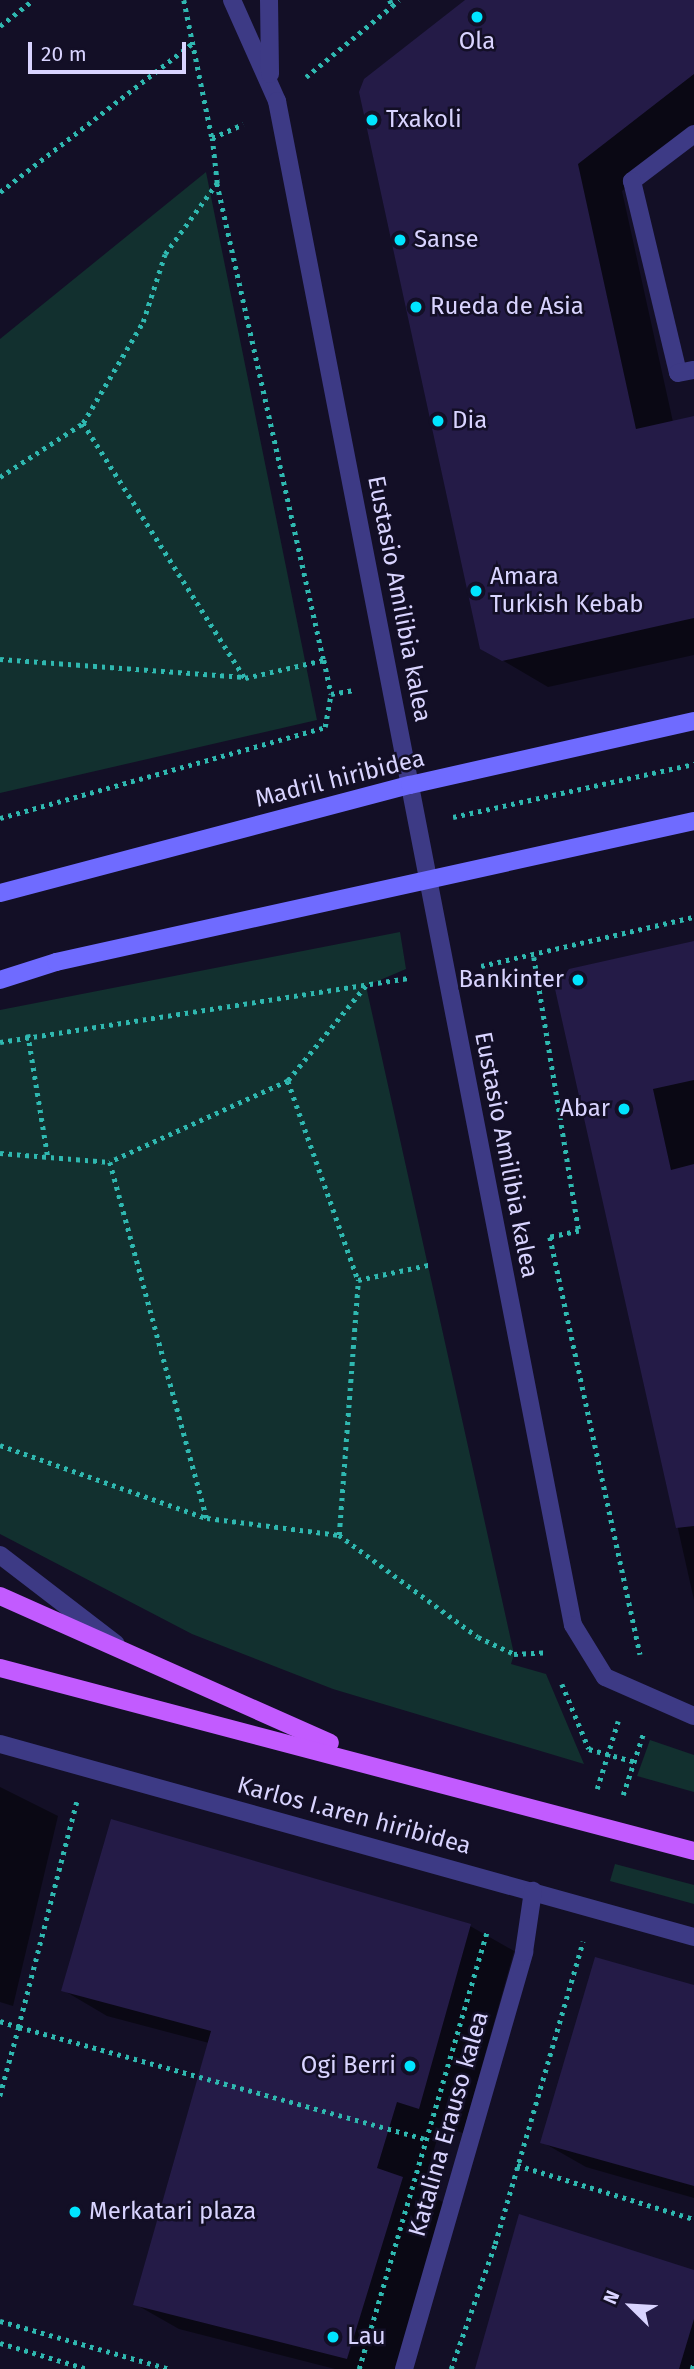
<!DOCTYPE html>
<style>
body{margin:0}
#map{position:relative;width:694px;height:2369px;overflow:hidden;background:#130f26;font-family:"Fira Sans",sans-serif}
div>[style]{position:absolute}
.green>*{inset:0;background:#12302f}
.shadow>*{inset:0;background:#0007}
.building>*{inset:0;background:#241b47}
.path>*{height:4.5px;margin-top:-2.25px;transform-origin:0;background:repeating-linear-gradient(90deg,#2fb8b0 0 3.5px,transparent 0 8.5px)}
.street>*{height:18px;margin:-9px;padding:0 9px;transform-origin:9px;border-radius:9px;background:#3d3a85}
.secondary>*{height:18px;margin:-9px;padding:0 9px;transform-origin:9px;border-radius:9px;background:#6f6bff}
.primary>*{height:18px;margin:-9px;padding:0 9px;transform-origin:9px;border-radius:9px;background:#c25bff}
.dots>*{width:19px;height:19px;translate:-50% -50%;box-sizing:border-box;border:4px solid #130f26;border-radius:50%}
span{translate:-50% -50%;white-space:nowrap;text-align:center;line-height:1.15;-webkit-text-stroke:5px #130f26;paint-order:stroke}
.poi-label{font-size:24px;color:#d9d4ff}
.left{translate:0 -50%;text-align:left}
.right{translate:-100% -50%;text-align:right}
.street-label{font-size:24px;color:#d9d4ff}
.north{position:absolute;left:596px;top:2271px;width:70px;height:70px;-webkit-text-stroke:5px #130f26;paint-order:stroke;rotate:294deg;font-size:19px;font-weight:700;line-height:28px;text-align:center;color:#d9d4ff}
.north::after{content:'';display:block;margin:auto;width:24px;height:32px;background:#d9d4ff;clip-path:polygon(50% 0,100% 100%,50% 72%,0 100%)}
.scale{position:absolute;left:28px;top:42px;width:158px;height:32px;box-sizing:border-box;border:4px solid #d9d4ff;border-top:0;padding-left:9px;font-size:21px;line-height:24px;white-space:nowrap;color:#d9d4ff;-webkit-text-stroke:5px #130f26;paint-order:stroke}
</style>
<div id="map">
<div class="green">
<div style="clip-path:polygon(206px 172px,317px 720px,0 793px,0 339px)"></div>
<div style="clip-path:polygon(400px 932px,406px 969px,366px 986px,514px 1654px,511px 1664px,546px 1674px,584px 1764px,333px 1689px,192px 1634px,0 1534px,0 1010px)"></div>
<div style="clip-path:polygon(650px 1740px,694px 1755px,694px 1792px,637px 1776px)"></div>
<div style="clip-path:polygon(615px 1864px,694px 1885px,694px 1904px,610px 1881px)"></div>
</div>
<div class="shadow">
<div style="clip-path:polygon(468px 0,694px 0,694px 135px,622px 191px,673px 422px,694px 418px,694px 655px,548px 687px,502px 660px)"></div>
<div style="clip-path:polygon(694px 944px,694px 1600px,557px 990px)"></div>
<div style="clip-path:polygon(0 1787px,58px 1816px,13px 2006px,0 2002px)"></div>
<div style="clip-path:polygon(470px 1926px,514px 1951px,463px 2133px,441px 2126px,422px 2190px,446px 2204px,396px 2369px,335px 2369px,179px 2329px,135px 2304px,209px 2043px,107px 2016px,63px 1990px)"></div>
<div style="clip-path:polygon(694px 1987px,694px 2198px,586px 2167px,542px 2142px)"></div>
<div style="clip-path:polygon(694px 2272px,694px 2369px,477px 2369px)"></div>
</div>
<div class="building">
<div style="clip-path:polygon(465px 0,694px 0,694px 74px,578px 164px,636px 429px,694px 416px,694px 618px,502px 661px,480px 649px,359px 92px,364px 79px)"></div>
<div style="clip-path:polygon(694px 941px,694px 1080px,653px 1089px,671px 1170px,694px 1164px,694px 1526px,676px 1528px,555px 989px,569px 969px)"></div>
<div style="clip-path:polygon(111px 1819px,471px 1924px,419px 2109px,397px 2102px,377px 2168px,403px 2177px,347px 2359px,133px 2305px,211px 2031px,61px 1991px)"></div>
<div style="clip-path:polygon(595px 1957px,694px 1985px,694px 2186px,540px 2143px)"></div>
<div style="clip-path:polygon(519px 2214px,694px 2270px,694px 2319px,679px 2369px,475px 2369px)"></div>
</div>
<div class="path">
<div style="left:184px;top:0;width:141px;rotate:78.5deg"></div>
<div style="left:212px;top:138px;width:34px;rotate:-24deg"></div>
<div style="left:390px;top:0;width:6px;rotate:72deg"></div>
<div style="left:392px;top:6px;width:9px;rotate:-41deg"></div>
<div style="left:0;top:26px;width:42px;rotate:-38.2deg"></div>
<div style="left:306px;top:77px;width:112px;rotate:-39.5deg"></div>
<div style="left:217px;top:183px;width:489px;rotate:77.4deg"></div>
<div style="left:0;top:192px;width:244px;rotate:-37.7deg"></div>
<div style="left:83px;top:423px;width:302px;rotate:57.6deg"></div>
<div style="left:245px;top:678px;width:81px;rotate:-12.8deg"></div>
<div style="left:324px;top:660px;width:35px;rotate:78deg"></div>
<div style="left:331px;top:694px;width:22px;rotate:-10deg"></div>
<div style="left:0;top:477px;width:99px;rotate:-33deg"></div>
<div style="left:83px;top:423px;width:117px;rotate:-59.3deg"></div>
<div style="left:143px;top:322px;width:71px;rotate:-72.1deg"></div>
<div style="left:165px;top:254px;width:88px;rotate:-53.8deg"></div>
<div style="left:217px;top:183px;width:45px;rotate:-96.3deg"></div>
<div style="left:0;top:659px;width:245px;rotate:4.2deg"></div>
<div style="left:453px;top:817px;width:247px;rotate:-12.4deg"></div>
<div style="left:0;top:818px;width:337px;rotate:-15.6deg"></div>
<div style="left:325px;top:727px;width:34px;rotate:-80deg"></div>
<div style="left:534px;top:957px;width:278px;rotate:80.7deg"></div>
<div style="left:579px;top:1231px;width:30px;rotate:168deg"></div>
<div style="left:550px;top:1237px;width:427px;rotate:77.8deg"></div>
<div style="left:481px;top:966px;width:219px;rotate:-13deg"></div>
<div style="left:366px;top:986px;width:123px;rotate:129.4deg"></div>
<div style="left:288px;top:1081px;width:196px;rotate:155.5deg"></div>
<div style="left:110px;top:1162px;width:369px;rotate:74.8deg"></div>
<div style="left:207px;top:1518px;width:133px;rotate:7.3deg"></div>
<div style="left:339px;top:1535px;width:172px;rotate:36.3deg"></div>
<div style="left:478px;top:1637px;width:40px;rotate:25deg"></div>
<div style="left:514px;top:1654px;width:33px;rotate:-3deg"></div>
<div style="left:28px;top:1034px;width:125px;rotate:80.8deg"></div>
<div style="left:0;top:1042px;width:415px;rotate:-8.9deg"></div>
<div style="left:288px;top:1081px;width:211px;rotate:70.6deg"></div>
<div style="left:358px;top:1280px;width:72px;rotate:-12.1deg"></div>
<div style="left:0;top:1153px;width:110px;rotate:4.7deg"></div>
<div style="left:0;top:1445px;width:219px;rotate:19.5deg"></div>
<div style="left:339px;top:1535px;width:256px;rotate:-85.7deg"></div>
<div style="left:562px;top:1684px;width:70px;rotate:67.4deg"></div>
<div style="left:589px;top:1749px;width:49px;rotate:15.5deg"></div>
<div style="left:597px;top:1789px;width:71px;rotate:-72.8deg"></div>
<div style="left:623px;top:1795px;width:64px;rotate:-71.8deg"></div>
<div style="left:77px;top:1802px;width:232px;rotate:104.5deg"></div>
<div style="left:19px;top:2027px;width:422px;rotate:15.4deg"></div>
<div style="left:0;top:2021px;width:20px;rotate:18deg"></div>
<div style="left:19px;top:2027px;width:72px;rotate:105.4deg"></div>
<div style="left:517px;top:2165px;width:185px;rotate:17deg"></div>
<div style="left:0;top:2321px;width:177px;rotate:15.8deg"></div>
<div style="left:0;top:2343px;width:91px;rotate:16.6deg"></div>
<div style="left:359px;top:2369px;width:455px;rotate:-73.7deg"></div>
<div style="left:451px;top:2369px;width:133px;rotate:-70.6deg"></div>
<div style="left:495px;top:2244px;width:315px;rotate:-73.8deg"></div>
<div style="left:692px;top:2369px;width:7px;rotate:-74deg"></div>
</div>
<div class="street">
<div style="left:232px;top:0;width:111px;rotate:66deg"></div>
<div style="left:277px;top:101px;width:1552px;rotate:79.01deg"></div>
<div style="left:573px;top:1625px;width:61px;rotate:58.4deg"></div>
<div style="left:605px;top:1677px;width:97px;rotate:23.7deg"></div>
<div style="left:269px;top:0;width:74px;rotate:89.2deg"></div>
<div style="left:694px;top:134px;width:78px;rotate:142.8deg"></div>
<div style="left:632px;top:181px;width:197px;rotate:76.5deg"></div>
<div style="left:678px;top:373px;width:16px;rotate:-11deg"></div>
<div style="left:0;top:1555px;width:146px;rotate:37.5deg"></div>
<div style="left:0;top:1744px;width:720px;rotate:15.54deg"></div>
<div style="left:404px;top:2369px;width:434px;rotate:-73.9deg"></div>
<div style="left:524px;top:1952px;width:62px;rotate:-81.6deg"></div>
</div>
<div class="secondary">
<div style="left:0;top:893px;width:424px;rotate:-14.8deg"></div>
<div style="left:410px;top:785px;width:291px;rotate:-12.7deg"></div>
<div style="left:0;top:980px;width:59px;rotate:-17.8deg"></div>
<div style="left:56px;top:962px;width:653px;rotate:-12.46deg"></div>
</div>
<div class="primary">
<div style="left:0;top:1596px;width:361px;rotate:24deg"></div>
<div style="left:0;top:1668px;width:718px;rotate:14.77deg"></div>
</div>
<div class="dots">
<div style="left:477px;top:17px;background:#00e5ff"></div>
<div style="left:372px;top:120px;background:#00e5ff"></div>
<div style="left:400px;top:240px;background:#00e5ff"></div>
<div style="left:416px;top:307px;background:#00e5ff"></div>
<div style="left:438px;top:421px;background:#00e5ff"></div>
<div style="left:476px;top:591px;background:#00e5ff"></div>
<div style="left:578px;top:980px;background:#00e5ff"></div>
<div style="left:624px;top:1109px;background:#00e5ff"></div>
<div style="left:410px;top:2066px;background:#00e5ff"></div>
<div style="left:75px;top:2212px;background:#00e5ff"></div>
<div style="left:333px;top:2337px;background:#00e5ff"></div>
</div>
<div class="poi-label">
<span style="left:477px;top:42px">Ola</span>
<span class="left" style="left:386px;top:120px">Txakoli</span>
<span class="left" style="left:414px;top:240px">Sanse</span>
<span class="left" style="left:430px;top:307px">Rueda de Asia</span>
<span class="left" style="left:452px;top:421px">Dia</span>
<span class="left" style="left:490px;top:591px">Amara<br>Turkish Kebab</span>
<span class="right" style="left:564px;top:980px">Bankinter</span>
<span class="right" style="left:610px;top:1109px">Abar</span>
<span class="right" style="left:396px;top:2066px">Ogi Berri</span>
<span class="left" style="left:89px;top:2212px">Merkatari plaza</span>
<span class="left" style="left:347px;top:2337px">Lau</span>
</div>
<div class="street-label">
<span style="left:399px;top:599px;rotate:79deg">Eustasio Amilibia kalea</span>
<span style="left:340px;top:779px;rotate:-14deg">Madril hiribidea</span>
<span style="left:506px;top:1155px;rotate:79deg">Eustasio Amilibia kalea</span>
<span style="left:354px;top:1816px;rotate:15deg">Karlos I.aren hiribidea</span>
<span style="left:449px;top:2124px;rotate:-74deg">Katalina Erauso kalea</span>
</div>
<div class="north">N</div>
<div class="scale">20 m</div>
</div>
